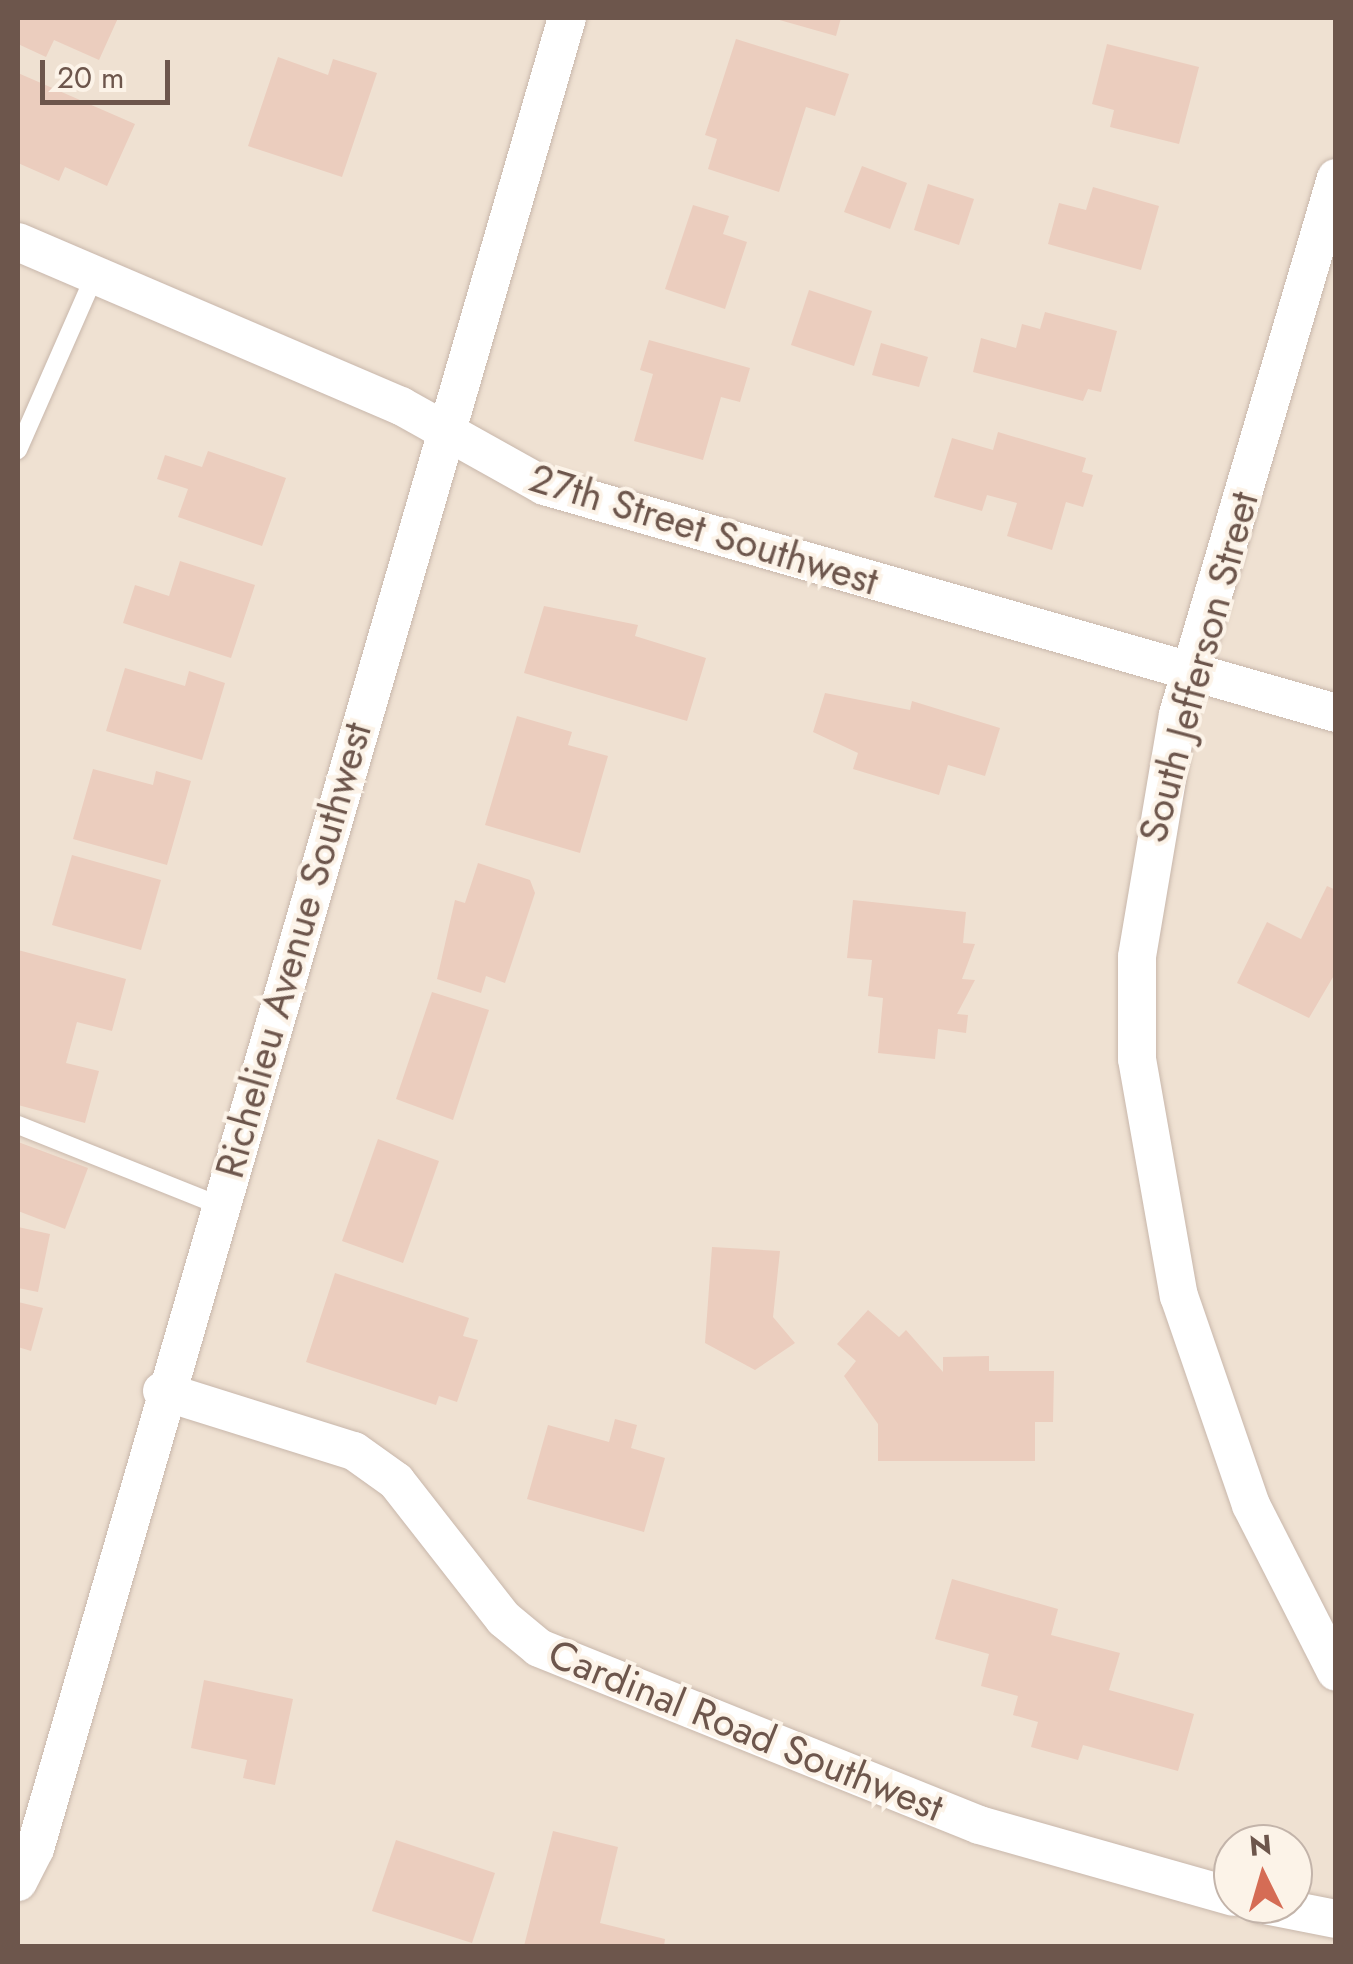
<!DOCTYPE html>
<style>
body{margin:0}
#map{position:relative;width:1353px;height:1964px;overflow:hidden;background:#f9efe3;font-family:Jost,sans-serif}
div>[style]{position:absolute}
.residential>*{inset:0;background:#efe1d2}
.building>*{inset:0;background:#ebcdbe}
.roads{filter:drop-shadow(0 0 2px #c8b7ab) drop-shadow(0 0 2px #c8b7ab)}
.lane>*{height:18px;margin:-9px;padding:0 9px;transform-origin:9px;border-radius:9px;background:#fff}
.street>*{height:38px;margin:-19px;padding:0 19px;transform-origin:19px;border-radius:19px;background:#fff}
span{translate:-50% -50%;white-space:nowrap;text-align:center;line-height:1.15;-webkit-text-stroke:8px #fcf3e8;paint-order:stroke}
.street-label{font-size:40px;color:#6d564c}
.frame{position:absolute;inset:0;border:20px solid #6d564c;pointer-events:none}
.north{position:absolute;left:1213px;top:1824px;width:100px;height:100px;box-sizing:border-box;background:#fcf3e8;border:2px solid #c3b4aa;border-radius:50%;rotate:355deg;font-size:28px;font-weight:700;line-height:40px;text-align:center;color:#6d564c}
.north::after{content:'';display:block;margin:auto;width:35px;height:45px;background:#d56c55;clip-path:polygon(50% 0,100% 100%,50% 72%,0 100%)}
.scale{position:absolute;left:40px;top:60px;width:130px;height:45px;box-sizing:border-box;border:5px solid #6d564c;border-top:0;padding-left:12px;font-size:30px;line-height:35px;white-space:nowrap;color:#6d564c;-webkit-text-stroke:8px #fcf3e8;paint-order:stroke}
</style>
<div id="map">
<div class="residential">
<div style="clip-path:polygon(evenodd,18px 18px,1335px 18px,1335px 1946px,18px 1946px,18px 18px,1233px 1844px,1293px 1844px,1293px 1904px,1233px 1904px,1233px 1844px)"></div>
</div>
<div class="building">
<div style="clip-path:polygon(18px 18px,118px 18px,99px 60px,54px 40px,46px 57px,18px 44px)"></div>
<div style="clip-path:polygon(776px 19px,776px 18px,841px 18px,836px 36px)"></div>
<div style="clip-path:polygon(736px 39px,849px 74px,835px 116px,806px 107px,779px 192px,708px 169px,717px 139px,705px 135px)"></div>
<div style="clip-path:polygon(1107px 44px,1199px 67px,1179px 144px,1110px 127px,1114px 110px,1092px 104px)"></div>
<div style="clip-path:polygon(278px 57px,328px 75px,333px 59px,377px 73px,342px 177px,248px 146px)"></div>
<div style="clip-path:polygon(18px 73px,135px 124px,107px 186px,65px 167px,59px 181px,18px 163px)"></div>
<div style="clip-path:polygon(862px 166px,907px 183px,890px 229px,844px 212px)"></div>
<div style="clip-path:polygon(928px 184px,974px 199px,959px 245px,914px 230px)"></div>
<div style="clip-path:polygon(1093px 187px,1159px 206px,1141px 270px,1048px 244px,1059px 203px,1086px 210px)"></div>
<div style="clip-path:polygon(693px 205px,729px 216px,723px 234px,747px 242px,725px 309px,665px 289px)"></div>
<div style="clip-path:polygon(809px 290px,872px 311px,854px 366px,791px 345px)"></div>
<div style="clip-path:polygon(1045px 312px,1117px 331px,1101px 392px,1088px 389px,1083px 401px,973px 372px,981px 338px,1016px 348px,1022px 324px,1040px 329px)"></div>
<div style="clip-path:polygon(649px 340px,750px 368px,740px 402px,721px 397px,703px 460px,634px 441px,653px 374px,640px 370px)"></div>
<div style="clip-path:polygon(881px 343px,928px 357px,919px 387px,872px 375px)"></div>
<div style="clip-path:polygon(998px 432px,1086px 458px,1082px 472px,1093px 475px,1083px 507px,1066px 502px,1052px 550px,1007px 536px,1017px 503px,987px 495px,982px 511px,934px 497px,952px 438px,993px 450px)"></div>
<div style="clip-path:polygon(208px 451px,286px 478px,262px 546px,178px 517px,188px 489px,157px 479px,165px 455px,202px 467px)"></div>
<div style="clip-path:polygon(180px 561px,255px 585px,231px 658px,123px 623px,135px 585px,169px 596px)"></div>
<div style="clip-path:polygon(544px 606px,638px 625px,635px 636px,706px 658px,687px 721px,524px 673px)"></div>
<div style="clip-path:polygon(125px 668px,185px 686px,189px 671px,225px 683px,202px 760px,106px 731px)"></div>
<div style="clip-path:polygon(825px 693px,910px 710px,912px 701px,1000px 728px,985px 776px,948px 765px,939px 795px,853px 769px,858px 753px,813px 732px)"></div>
<div style="clip-path:polygon(517px 716px,572px 732px,568px 745px,608px 756px,580px 853px,485px 825px)"></div>
<div style="clip-path:polygon(93px 769px,153px 785px,156px 771px,191px 781px,167px 865px,73px 839px)"></div>
<div style="clip-path:polygon(72px 855px,161px 880px,141px 950px,52px 925px)"></div>
<div style="clip-path:polygon(478px 863px,530px 880px,535px 893px,505px 983px,486px 976px,481px 993px,437px 979px,455px 900px,465px 903px)"></div>
<div style="clip-path:polygon(1327px 886px,1336px 890px,1336px 972px,1309px 1018px,1237px 983px,1267px 922px,1301px 939px)"></div>
<div style="clip-path:polygon(853px 900px,966px 912px,963px 943px,975px 944px,962px 979px,975px 980px,957px 1014px,968px 1015px,966px 1033px,938px 1029px,935px 1059px,878px 1053px,883px 998px,868px 996px,872px 960px,847px 958px)"></div>
<div style="clip-path:polygon(18px 950px,126px 979px,112px 1031px,77px 1022px,66px 1063px,99px 1071px,85px 1123px,18px 1105px)"></div>
<div style="clip-path:polygon(432px 992px,489px 1010px,453px 1120px,396px 1099px)"></div>
<div style="clip-path:polygon(378px 1139px,439px 1161px,403px 1263px,342px 1241px)"></div>
<div style="clip-path:polygon(18px 1142px,88px 1168px,65px 1229px,18px 1211px)"></div>
<div style="clip-path:polygon(18px 1227px,50px 1234px,38px 1292px,18px 1288px)"></div>
<div style="clip-path:polygon(712px 1247px,780px 1251px,773px 1317px,795px 1343px,755px 1370px,705px 1343px)"></div>
<div style="clip-path:polygon(335px 1273px,469px 1318px,463px 1336px,478px 1340px,457px 1402px,439px 1396px,436px 1405px,306px 1362px)"></div>
<div style="clip-path:polygon(18px 1302px,43px 1308px,31px 1351px,18px 1347px)"></div>
<div style="clip-path:polygon(868px 1310px,899px 1337px,906px 1330px,943px 1372px,943px 1357px,989px 1356px,989px 1371px,1054px 1371px,1053px 1422px,1035px 1422px,1035px 1461px,878px 1461px,878px 1424px,844px 1376px,856px 1361px,837px 1344px)"></div>
<div style="clip-path:polygon(615px 1419px,637px 1425px,631px 1448px,665px 1458px,644px 1532px,527px 1499px,548px 1425px,609px 1442px)"></div>
<div style="clip-path:polygon(952px 1579px,1058px 1609px,1051px 1635px,1120px 1653px,1109px 1690px,1194px 1714px,1178px 1771px,1083px 1745px,1078px 1760px,1031px 1747px,1038px 1722px,1013px 1715px,1018px 1696px,981px 1686px,989px 1654px,935px 1639px)"></div>
<div style="clip-path:polygon(204px 1680px,293px 1699px,275px 1785px,243px 1778px,247px 1760px,191px 1748px)"></div>
<div style="clip-path:polygon(553px 1831px,618px 1847px,600px 1923px,665px 1939px,664px 1946px,524px 1946px)"></div>
<div style="clip-path:polygon(396px 1840px,495px 1873px,472px 1943px,372px 1911px)"></div>
</div>
<div class="roads">
<div class="lane">
<div style="left:18px;top:450px;width:191px;rotate:-66.3deg"></div>
<div style="left:18px;top:1125px;width:215px;rotate:21.8deg"></div>
</div>
<div class="street">
<div style="left:1336px;top:178px;width:559px;rotate:106.42deg"></div>
<div style="left:1178px;top:714px;width:246px;rotate:99.6deg"></div>
<div style="left:1137px;top:957px;width:102px;rotate:90deg"></div>
<div style="left:1137px;top:1059px;width:241px;rotate:80deg"></div>
<div style="left:1179px;top:1296px;width:221px;rotate:71deg"></div>
<div style="left:1251px;top:1505px;width:187px;rotate:63deg"></div>
<div style="left:18px;top:242px;width:417px;rotate:23.2deg"></div>
<div style="left:401px;top:406px;width:164px;rotate:29.2deg"></div>
<div style="left:544px;top:486px;width:824px;rotate:15.99deg"></div>
<div style="left:162px;top:1391px;width:201px;rotate:17.4deg"></div>
<div style="left:354px;top:1451px;width:52px;rotate:35.5deg"></div>
<div style="left:396px;top:1481px;width:175px;rotate:52deg"></div>
<div style="left:504px;top:1619px;width:45px;rotate:39.6deg"></div>
<div style="left:539px;top:1648px;width:474px;rotate:21.9deg"></div>
<div style="left:979px;top:1825px;width:264px;rotate:15.8deg"></div>
<div style="left:18px;top:1882px;width:37px;rotate:-63deg"></div>
<div style="left:35px;top:1849px;width:1907px;rotate:-73.8deg"></div>
<div style="left:1260px;top:1904px;width:77px;rotate:11.2deg"></div>
</div>
</div>
<div class="street-label">
<span style="left:704px;top:529px;rotate:17deg">27th Street Southwest</span>
<span style="left:1198px;top:667px;rotate:-75deg">South Jefferson Street</span>
<span style="left:293px;top:950px;rotate:-74deg">Richelieu Avenue Southwest</span>
<span style="left:746px;top:1730px;rotate:22deg">Cardinal Road Southwest</span>
</div>
<div class="frame"></div>
<div class="north">N</div>
<div class="scale">20 m</div>
</div>
